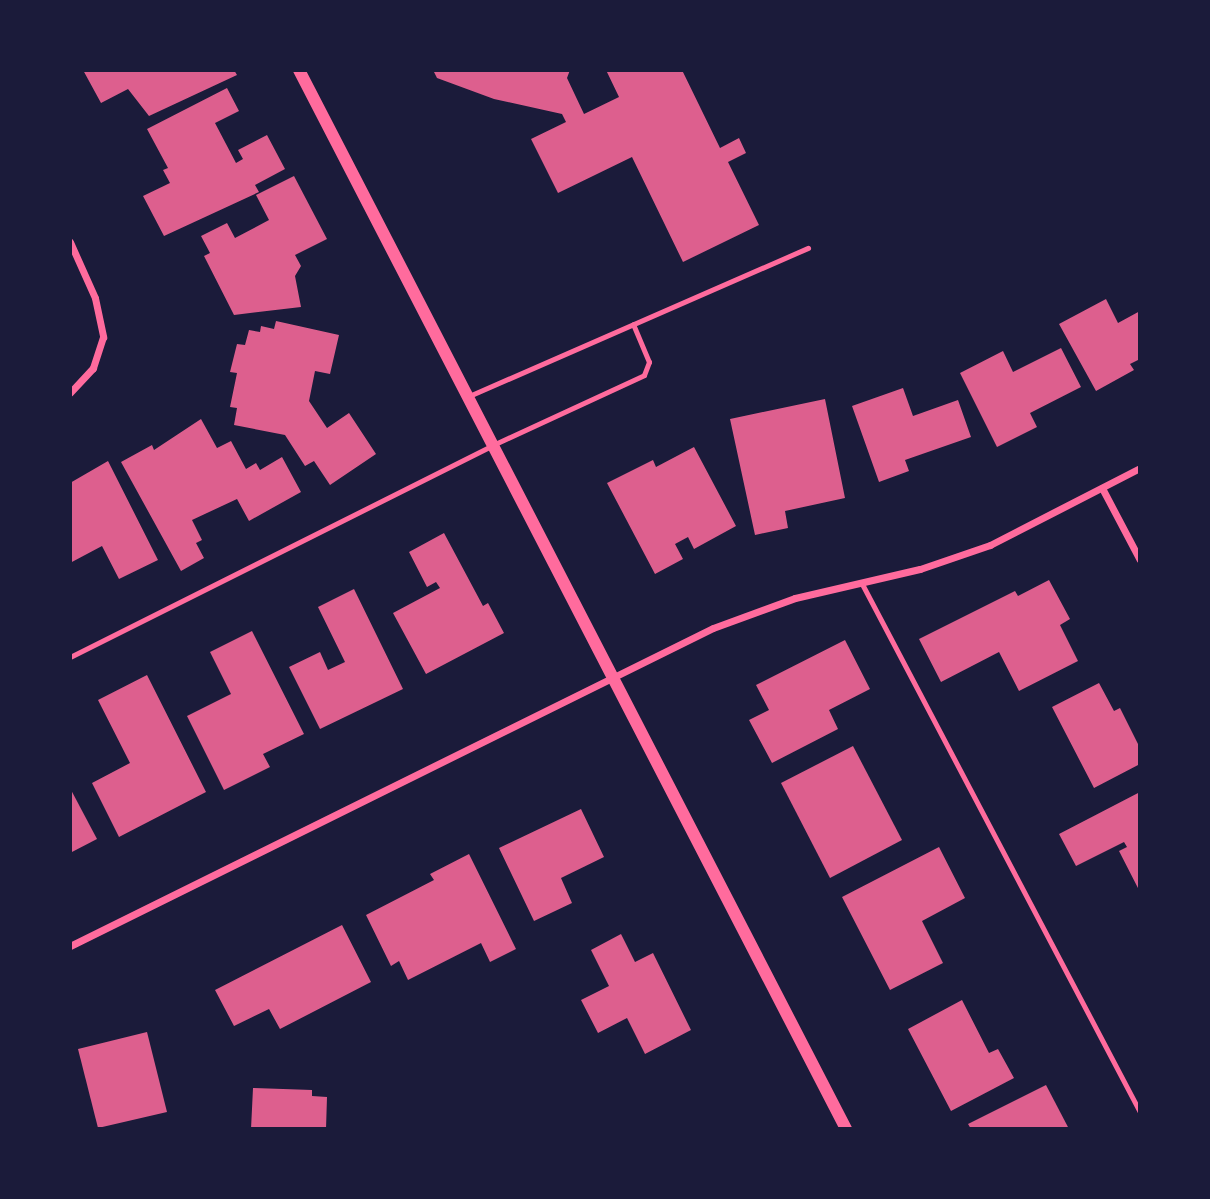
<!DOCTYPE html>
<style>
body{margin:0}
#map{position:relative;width:1210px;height:1199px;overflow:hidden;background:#1b1b3a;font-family:Bitter,serif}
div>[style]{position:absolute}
.building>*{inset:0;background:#dd5f8e}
.service>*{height:5px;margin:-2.5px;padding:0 2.5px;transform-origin:2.5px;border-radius:2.5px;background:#ff6b9d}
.minor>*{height:7px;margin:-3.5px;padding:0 3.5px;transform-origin:3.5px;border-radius:3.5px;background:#ff6b9d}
.tertiary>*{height:12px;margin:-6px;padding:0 6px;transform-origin:6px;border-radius:6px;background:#ff6b9d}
span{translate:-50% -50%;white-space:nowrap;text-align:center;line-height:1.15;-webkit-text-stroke:7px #1b1b3a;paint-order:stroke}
.frame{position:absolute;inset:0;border:72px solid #1b1b3a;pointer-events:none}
</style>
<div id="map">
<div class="building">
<div style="clip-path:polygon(83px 70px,234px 70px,237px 75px,149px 116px,128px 89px,101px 103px)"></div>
<div style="clip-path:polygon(433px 70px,570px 70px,567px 78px,584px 114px,619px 97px,606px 70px,682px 70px,720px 148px,739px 138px,746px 153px,728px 162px,759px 225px,683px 262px,632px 157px,558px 193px,531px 139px,566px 122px,562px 114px,494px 99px,437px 78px)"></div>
<div style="clip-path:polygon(227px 88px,239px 111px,215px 123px,236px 163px,243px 159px,238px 150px,267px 135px,285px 169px,255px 185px,259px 192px,164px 236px,143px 196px,170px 183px,163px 170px,168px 168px,147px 129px)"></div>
<div style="clip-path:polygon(294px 176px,327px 239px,295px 255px,301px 266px,295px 276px,301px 307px,234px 315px,204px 256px,210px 253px,201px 236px,227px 223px,235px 238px,269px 220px,256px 195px)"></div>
<div style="clip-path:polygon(1106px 299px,1118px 323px,1140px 311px,1140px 359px,1130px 364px,1134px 370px,1096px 391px,1059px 324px)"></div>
<div style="clip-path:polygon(276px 321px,339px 335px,330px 374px,315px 371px,309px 401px,327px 428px,349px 413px,376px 454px,330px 485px,314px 461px,305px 466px,285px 435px,234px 425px,237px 408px,230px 407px,237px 373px,230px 372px,237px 344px,245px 345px,249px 330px,260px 332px,261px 326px,274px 329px)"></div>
<div style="clip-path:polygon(1061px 348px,1081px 387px,1030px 413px,1037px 427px,997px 447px,960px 373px,1003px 351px,1013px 372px)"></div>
<div style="clip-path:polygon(903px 388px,913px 416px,958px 400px,971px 437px,905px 460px,909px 471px,879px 482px,852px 406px)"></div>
<div style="clip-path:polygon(825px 399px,845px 498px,785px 511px,788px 528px,755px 535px,730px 419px)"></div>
<div style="clip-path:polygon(201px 419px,217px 448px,231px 441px,246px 469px,256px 463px,260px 470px,282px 457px,301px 492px,249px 521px,237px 499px,192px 520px,202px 540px,196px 543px,204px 558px,181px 571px,121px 462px,152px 445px,154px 450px)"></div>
<div style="clip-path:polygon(694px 447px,736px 526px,694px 549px,688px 537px,675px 544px,683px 559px,655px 574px,607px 483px,653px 460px,656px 467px)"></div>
<div style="clip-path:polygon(108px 461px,158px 560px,119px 579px,102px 546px,70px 563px,70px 483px)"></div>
<div style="clip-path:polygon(444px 533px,483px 606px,488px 603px,504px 633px,426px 674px,393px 613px,440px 588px,436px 582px,427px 587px,409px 552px)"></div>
<div style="clip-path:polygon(1049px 580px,1070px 619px,1060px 625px,1078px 661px,1019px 691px,999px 652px,941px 682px,919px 639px,1015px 591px,1018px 596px)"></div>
<div style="clip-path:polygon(354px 589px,403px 689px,320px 729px,289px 667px,320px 652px,328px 670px,345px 662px,318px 607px)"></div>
<div style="clip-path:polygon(252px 631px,304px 734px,263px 754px,270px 767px,224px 790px,187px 716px,231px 694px,210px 652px)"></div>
<div style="clip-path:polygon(845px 640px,870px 689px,829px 710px,838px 729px,772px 763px,749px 720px,769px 710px,756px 685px)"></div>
<div style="clip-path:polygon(147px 675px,206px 792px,119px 837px,92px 783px,130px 763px,98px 700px)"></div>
<div style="clip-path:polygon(1099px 683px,1114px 711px,1120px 708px,1140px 748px,1140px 764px,1094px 788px,1052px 707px)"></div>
<div style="clip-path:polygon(853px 746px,902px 840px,830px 878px,781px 783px)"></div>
<div style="clip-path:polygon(70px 788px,97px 839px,70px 853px)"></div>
<div style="clip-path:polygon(1140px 792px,1140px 892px,1119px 851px,1127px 847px,1124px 842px,1076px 866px,1059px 834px)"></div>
<div style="clip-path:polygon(581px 809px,604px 857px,561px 878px,572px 903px,534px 921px,499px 848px)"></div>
<div style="clip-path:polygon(939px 847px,965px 898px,922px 921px,943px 963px,890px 990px,842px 897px)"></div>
<div style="clip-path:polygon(469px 854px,516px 949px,490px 962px,481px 943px,408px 980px,399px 961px,391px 966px,366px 915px,434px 880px,430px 874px)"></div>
<div style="clip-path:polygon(342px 925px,371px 982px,280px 1029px,269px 1009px,234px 1026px,215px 990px)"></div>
<div style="clip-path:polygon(621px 934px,635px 962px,653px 953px,691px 1030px,645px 1054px,627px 1018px,598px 1033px,581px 1000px,609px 986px,591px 950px)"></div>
<div style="clip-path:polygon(962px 1000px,989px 1053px,998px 1049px,1014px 1078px,951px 1111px,908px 1029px)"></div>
<div style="clip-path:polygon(147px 1032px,167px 1112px,98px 1128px,78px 1049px)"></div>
<div style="clip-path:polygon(1046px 1085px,1069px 1129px,971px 1129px,968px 1124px)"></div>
<div style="clip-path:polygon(253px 1088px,312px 1090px,312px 1096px,327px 1097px,326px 1129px,251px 1129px)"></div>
</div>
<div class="service">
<div style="left:469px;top:396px;width:370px;rotate:-23.6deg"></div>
<div style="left:861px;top:582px;width:599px;rotate:62.24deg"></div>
<div style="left:70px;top:657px;width:475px;rotate:-26.6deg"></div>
<div style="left:495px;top:444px;width:164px;rotate:-24.8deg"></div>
<div style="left:644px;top:375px;width:14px;rotate:-69deg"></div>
<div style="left:649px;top:362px;width:41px;rotate:-112.8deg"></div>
</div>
<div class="minor">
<div style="left:70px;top:242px;width:61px;rotate:65.9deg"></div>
<div style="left:95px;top:298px;width:40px;rotate:78deg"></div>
<div style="left:103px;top:337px;width:33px;rotate:108deg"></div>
<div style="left:93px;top:368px;width:34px;rotate:133deg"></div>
<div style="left:1102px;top:488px;width:81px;rotate:62.2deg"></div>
<div style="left:70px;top:946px;width:717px;rotate:-26.32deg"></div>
<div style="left:713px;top:628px;width:87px;rotate:-20.1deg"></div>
<div style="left:795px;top:598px;width:128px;rotate:-13.1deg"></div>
<div style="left:920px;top:569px;width:74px;rotate:-18.9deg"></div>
<div style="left:990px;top:545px;width:169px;rotate:-27.2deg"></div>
</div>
<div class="tertiary">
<div style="left:299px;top:70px;width:1192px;rotate:62.68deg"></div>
</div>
<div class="frame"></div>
</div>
